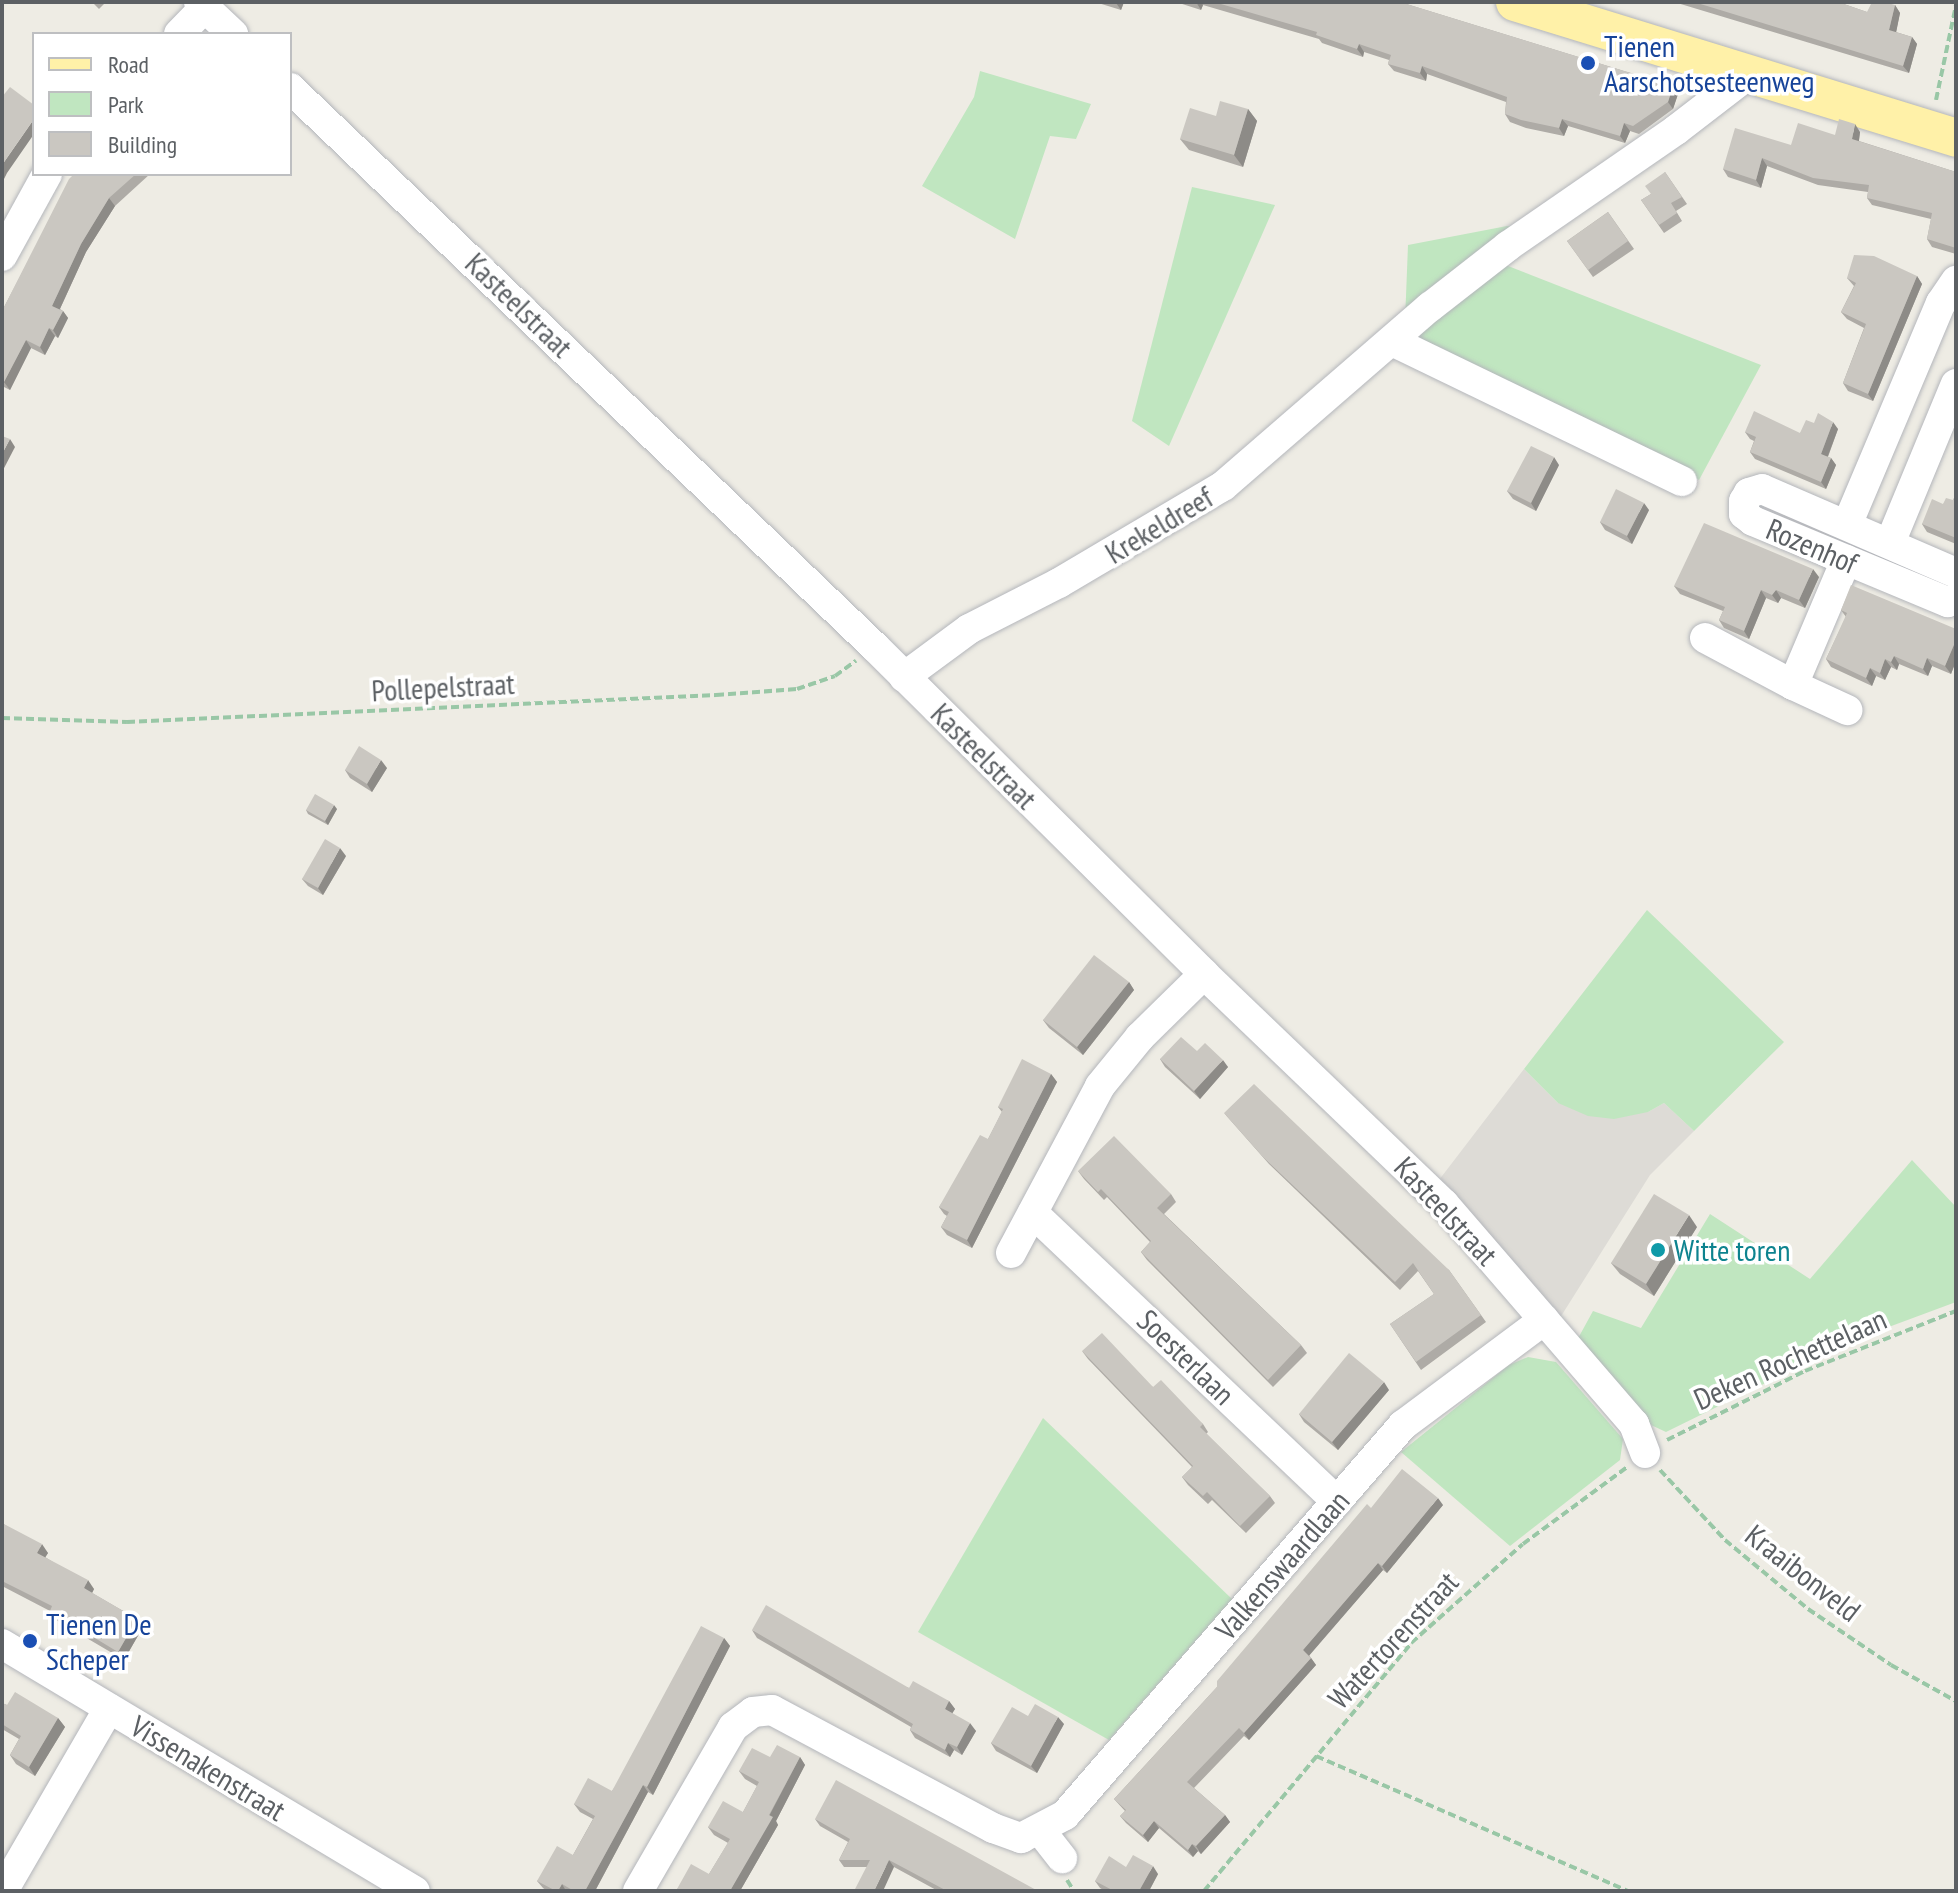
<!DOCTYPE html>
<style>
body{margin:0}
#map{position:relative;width:1958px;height:1893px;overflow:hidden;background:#eeece4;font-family:"PT Sans Narrow",sans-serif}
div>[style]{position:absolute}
.industrial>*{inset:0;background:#dddbd6}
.green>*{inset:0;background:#c0e6c0}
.path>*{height:4px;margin-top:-2px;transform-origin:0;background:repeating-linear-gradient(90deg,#99c7a6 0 8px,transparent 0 12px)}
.roads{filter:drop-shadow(0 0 2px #b4b6bb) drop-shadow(0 0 2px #b4b6bb)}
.minor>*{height:30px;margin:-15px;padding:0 15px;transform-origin:15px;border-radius:15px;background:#fff}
.major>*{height:38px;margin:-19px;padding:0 19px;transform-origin:19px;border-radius:19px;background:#fff1a8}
.wall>*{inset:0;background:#aeaba6}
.shaded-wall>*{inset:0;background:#8d8b87}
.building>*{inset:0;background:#cac7c1}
.dots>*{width:22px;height:22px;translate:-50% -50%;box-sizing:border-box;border:4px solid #fff;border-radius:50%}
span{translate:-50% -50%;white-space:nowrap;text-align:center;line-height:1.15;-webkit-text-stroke:7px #fff;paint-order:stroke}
.transit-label{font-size:30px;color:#164399}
.left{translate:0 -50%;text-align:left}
.street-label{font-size:30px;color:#5c6064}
.culture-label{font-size:30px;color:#0d838f}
.frame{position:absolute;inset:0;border:4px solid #5c6064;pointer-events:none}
.legend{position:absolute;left:32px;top:32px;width:260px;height:144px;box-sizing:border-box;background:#fff;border:2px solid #bebfc1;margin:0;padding:10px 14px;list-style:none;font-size:24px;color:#5c6064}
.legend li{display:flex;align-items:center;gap:16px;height:40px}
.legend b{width:40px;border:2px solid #bebfc1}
</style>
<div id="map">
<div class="industrial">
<div style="clip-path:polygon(1524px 1069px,1558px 1103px,1648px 1112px,1664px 1103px,1694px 1131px,1650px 1175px,1558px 1321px,1439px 1180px)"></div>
</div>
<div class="green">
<div style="clip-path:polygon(980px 71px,1091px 104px,1076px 139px,1050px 136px,1015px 239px,922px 186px,974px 97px)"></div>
<div style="clip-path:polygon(1192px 187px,1275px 205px,1169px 446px,1132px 421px)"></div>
<div style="clip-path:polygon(1507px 226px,1518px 227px,1405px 322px,1408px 245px)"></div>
<div style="clip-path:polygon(1498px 262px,1761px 365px,1699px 480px,1407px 340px)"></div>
<div style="clip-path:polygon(1647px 910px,1784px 1042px,1694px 1131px,1664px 1103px,1648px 1112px,1614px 1119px,1588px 1116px,1558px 1103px,1524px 1069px)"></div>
<div style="clip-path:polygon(1912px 1160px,1956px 1207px,1956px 1302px,1851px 1341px,1666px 1432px,1651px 1425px,1576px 1342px,1593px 1311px,1641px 1328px,1710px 1214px,1810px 1279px)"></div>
<div style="clip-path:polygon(1528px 1357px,1556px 1362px,1623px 1439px,1620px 1460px,1510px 1546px,1401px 1452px,1509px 1365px)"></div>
<div style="clip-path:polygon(1043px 1418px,1232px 1599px,1109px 1740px,918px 1632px)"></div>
</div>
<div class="path">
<div style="left:1936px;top:100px;width:97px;rotate:-78.1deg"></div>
<div style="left:2px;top:718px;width:125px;rotate:1.8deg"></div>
<div style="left:127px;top:722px;width:590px;rotate:-2.62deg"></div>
<div style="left:716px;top:695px;width:81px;rotate:-4.2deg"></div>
<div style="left:797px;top:689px;width:40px;rotate:-18.9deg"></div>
<div style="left:835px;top:676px;width:26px;rotate:-36deg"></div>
<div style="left:1667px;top:1440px;width:154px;rotate:-26.6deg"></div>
<div style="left:1805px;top:1371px;width:162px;rotate:-21.7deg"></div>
<div style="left:1660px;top:1470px;width:96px;rotate:47.1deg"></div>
<div style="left:1725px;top:1540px;width:108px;rotate:39.7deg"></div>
<div style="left:1808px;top:1609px;width:100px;rotate:34deg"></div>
<div style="left:1891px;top:1665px;width:74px;rotate:29deg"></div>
<div style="left:1316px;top:1756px;width:340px;rotate:23.4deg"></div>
<div style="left:1067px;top:1880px;width:13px;rotate:58deg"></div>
<div style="left:1204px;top:1891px;width:323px;rotate:-50.1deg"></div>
<div style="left:1411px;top:1643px;width:149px;rotate:-41.5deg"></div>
<div style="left:1523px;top:1544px;width:129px;rotate:-36.5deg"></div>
</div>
<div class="roads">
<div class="minor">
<div style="left:199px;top:2px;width:47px;rotate:43.3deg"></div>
<div style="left:179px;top:34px;width:37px;rotate:-46deg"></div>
<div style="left:290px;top:88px;width:809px;rotate:43.7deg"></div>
<div style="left:875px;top:647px;width:464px;rotate:44.8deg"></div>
<div style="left:1204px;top:974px;width:332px;rotate:43.8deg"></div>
<div style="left:1444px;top:1204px;width:291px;rotate:49.2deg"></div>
<div style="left:1634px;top:1424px;width:31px;rotate:69deg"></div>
<div style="left:2px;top:256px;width:94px;rotate:-61.2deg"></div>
<div style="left:1392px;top:341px;width:322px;rotate:25.8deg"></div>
<div style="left:1847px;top:525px;width:241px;rotate:-67.1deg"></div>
<div style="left:1941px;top:303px;width:27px;rotate:-56deg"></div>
<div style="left:1890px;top:543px;width:172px;rotate:-67.5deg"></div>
<div style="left:1956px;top:573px;width:211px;rotate:-156.6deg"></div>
<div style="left:1762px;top:489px;width:14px;rotate:163deg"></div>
<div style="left:1749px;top:493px;width:9px;rotate:122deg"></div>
<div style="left:1744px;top:501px;width:13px;rotate:90deg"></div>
<div style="left:1744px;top:514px;width:11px;rotate:38deg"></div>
<div style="left:1753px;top:521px;width:211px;rotate:22.6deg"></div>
<div style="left:1948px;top:602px;width:9px;rotate:-21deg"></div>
<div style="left:1705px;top:638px;width:100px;rotate:28.1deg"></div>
<div style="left:1793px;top:685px;width:136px;rotate:-67deg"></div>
<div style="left:904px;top:677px;width:81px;rotate:-36.4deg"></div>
<div style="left:969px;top:629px;width:101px;rotate:-27.1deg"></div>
<div style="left:1059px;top:583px;width:191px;rotate:-30.6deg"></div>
<div style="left:1223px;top:486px;width:274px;rotate:-40.9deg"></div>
<div style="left:1430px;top:307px;width:99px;rotate:-38deg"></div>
<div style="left:1508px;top:246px;width:204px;rotate:-34.6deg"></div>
<div style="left:1676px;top:130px;width:93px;rotate:-37.6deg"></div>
<div style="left:1793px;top:685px;width:60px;rotate:24.8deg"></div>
<div style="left:1033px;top:1213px;width:419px;rotate:43.5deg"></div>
<div style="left:1011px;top:1253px;width:189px;rotate:-61.9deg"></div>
<div style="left:1100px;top:1086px;width:63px;rotate:-50.8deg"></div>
<div style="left:1140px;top:1037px;width:90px;rotate:-44.5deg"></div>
<div style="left:2px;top:1644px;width:481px;rotate:30.9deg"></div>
<div style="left:1040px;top:1830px;width:36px;rotate:52deg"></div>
<div style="left:3px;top:1891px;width:211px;rotate:-59.9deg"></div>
<div style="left:638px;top:1891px;width:190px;rotate:-59.9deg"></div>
<div style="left:733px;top:1727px;width:25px;rotate:-37deg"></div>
<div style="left:753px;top:1712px;width:19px;rotate:-6deg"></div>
<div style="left:772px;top:1710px;width:251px;rotate:28.1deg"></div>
<div style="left:993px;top:1828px;width:30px;rotate:20deg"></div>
<div style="left:1021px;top:1838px;width:50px;rotate:-27.6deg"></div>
<div style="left:1065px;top:1815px;width:516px;rotate:-49.09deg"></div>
<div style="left:1403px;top:1425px;width:176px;rotate:-36.7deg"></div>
</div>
<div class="major">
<div style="left:1515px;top:2px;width:461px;rotate:17.1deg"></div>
</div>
</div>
<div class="wall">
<div style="clip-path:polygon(92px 2px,106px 2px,99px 9px)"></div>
<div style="clip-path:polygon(1095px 2px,1124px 2px,1121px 10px)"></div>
<div style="clip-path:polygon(1176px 2px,1400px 2px,1673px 86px,1678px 94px,1673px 109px,1639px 134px,1630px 131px,1625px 143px,1568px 126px,1564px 136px,1526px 128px,1510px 122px,1505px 114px,1506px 102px,1427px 74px,1426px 81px,1394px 71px,1388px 64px,1389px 60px,1364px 52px,1363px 57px,1322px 43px,1319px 39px,1203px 5px,1201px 10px)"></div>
<div style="clip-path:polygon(1674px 2px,1842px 2px,1841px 3px,1867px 12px,1895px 5px,1900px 13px,1896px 32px,1912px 37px,1917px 44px,1909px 73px)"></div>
<div style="clip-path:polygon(1248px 109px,1257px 121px,1243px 167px,1189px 150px,1180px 139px)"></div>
<div style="clip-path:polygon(1860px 132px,1859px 141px,1956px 172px,1956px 254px,1932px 247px,1927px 239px,1931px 219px,1872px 205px,1867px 198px,1868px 192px,1818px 185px,1767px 166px,1761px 188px,1728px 177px,1723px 169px,1791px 145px,1835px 135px)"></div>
<div style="clip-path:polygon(1665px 172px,1687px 204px,1676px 211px,1682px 221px,1664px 233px,1641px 200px,1651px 194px)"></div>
<div style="clip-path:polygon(74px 174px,150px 174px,115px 206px,86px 252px,60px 309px,63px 311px,68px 318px,58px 338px,55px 336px,45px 355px,31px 348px,10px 390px,2px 386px,2px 311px)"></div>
<div style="clip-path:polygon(1608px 212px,1634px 249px,1593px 277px,1567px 241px)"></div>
<div style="clip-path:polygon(1917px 276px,1922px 284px,1873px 401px,1848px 391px,1843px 383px,1864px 328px,1847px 319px,1841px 312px,1854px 286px,1847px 278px)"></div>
<div style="clip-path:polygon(1814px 423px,1838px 429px,1828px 457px,1831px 458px,1836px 465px,1826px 489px,1755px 459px,1750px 452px,1754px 441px,1750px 439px,1745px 432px,1800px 433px)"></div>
<div style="clip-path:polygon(1559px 465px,1536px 511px,1513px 499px,1507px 491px)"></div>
<div style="clip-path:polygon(1956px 494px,1956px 544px,1927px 532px,1922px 524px,1943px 504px,1953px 500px)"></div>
<div style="clip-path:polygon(1649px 510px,1632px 544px,1605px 530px,1600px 522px)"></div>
<div style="clip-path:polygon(1819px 577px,1805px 608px,1781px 598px,1778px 603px,1766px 598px,1749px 639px,1724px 628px,1719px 620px,1723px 611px,1680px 594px,1674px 586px)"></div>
<div style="clip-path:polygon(1841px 610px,1956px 629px,1956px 661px,1951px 674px,1932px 666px,1928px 676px,1899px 664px,1897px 670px,1891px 667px,1885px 680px,1876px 676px,1872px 686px,1831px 667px,1826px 659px,1846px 617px)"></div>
<div style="clip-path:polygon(387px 768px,372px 792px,350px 778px,345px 770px)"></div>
<div style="clip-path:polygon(337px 809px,328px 825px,308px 814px,306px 810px)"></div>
<div style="clip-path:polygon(346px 856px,323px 895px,308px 886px,302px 879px)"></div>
<div style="clip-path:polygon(1129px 982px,1134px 990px,1083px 1055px,1049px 1028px,1043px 1020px)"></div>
<div style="clip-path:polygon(1197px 1051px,1228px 1067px,1200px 1099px,1165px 1067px,1160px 1059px)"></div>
<div style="clip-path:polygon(1051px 1074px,1057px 1082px,972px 1248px,947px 1235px,941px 1227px,947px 1216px,944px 1214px,939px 1207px,988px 1139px,1002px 1112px,998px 1107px)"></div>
<div style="clip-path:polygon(1224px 1113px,1449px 1270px,1486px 1322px,1421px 1370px,1390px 1324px,1434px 1294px,1418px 1271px,1400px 1290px,1269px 1164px)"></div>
<div style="clip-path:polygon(1078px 1171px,1171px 1194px,1176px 1202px,1164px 1214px,1301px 1345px,1307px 1353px,1273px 1387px,1147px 1260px,1141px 1252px,1150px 1242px,1107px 1197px,1104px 1200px,1084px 1179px)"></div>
<div style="clip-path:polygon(1697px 1227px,1654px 1296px,1620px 1274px,1611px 1263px)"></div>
<div style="clip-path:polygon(1082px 1351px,1153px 1387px,1203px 1424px,1208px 1432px,1206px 1434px,1270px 1496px,1275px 1503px,1246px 1533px,1212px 1500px,1208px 1504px,1188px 1485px,1182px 1477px,1192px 1467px,1088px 1359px)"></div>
<div style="clip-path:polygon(1389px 1390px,1338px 1450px,1304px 1422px,1299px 1414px)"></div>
<div style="clip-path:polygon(1443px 1505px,1387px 1573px,1383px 1570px,1309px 1655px,1316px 1665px,1249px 1740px,1244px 1736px,1194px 1788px,1225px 1815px,1230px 1822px,1201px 1854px,1198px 1851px,1193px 1857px,1159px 1828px,1148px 1842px,1126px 1823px,1120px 1816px,1125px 1811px,1114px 1799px,1217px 1687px,1371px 1508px)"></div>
<div style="clip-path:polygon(2px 1523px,48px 1553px,45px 1557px,94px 1589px,92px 1593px,137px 1619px,143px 1627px,124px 1660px,56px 1620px,50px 1611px,2px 1586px)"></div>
<div style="clip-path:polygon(752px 1630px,909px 1688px,949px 1701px,955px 1709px,952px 1713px,976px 1731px,962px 1755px,954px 1750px,950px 1757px,915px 1738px,910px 1730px,911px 1727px,757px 1638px)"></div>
<div style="clip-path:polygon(724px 1638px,730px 1646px,653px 1795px,648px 1792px,595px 1891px,547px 1891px,543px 1888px,537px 1881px,573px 1855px,593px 1819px,580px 1812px,574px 1804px,612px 1791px)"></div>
<div style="clip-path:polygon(2px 1703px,7px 1705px,58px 1718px,65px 1727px,35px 1776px,16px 1764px,10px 1755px,19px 1739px,2px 1729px)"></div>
<div style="clip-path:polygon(1028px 1716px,1064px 1724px,1037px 1773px,996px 1751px,991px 1743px)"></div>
<div style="clip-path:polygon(770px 1757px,800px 1757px,805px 1765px,776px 1821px,778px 1825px,740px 1891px,679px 1891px,677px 1889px,709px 1874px,728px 1843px,714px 1835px,708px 1827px,743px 1812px,757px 1786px,745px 1779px,739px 1771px)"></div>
<div style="clip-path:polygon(815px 1819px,1038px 1891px,938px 1891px,894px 1867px,844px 1867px,839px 1860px,848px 1842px,820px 1826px)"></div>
<div style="clip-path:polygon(1126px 1867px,1158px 1874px,1149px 1891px,1105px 1891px,1100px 1888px,1095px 1881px)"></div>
</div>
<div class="shaded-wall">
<div style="clip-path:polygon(1116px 2px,1124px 2px,1121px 10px,1116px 3px)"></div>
<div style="clip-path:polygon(1196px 2px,1201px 2px,1203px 5px,1201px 10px)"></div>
<div style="clip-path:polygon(1895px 5px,1900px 13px,1895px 38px,1889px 30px)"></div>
<div style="clip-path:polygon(1912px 37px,1917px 44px,1909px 73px,1903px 66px)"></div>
<div style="clip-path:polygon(1359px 44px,1364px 52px,1363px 57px,1357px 49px)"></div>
<div style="clip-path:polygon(1422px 66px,1427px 74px,1426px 81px,1420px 73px)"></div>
<div style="clip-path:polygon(1673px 86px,1678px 94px,1673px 109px,1668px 102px)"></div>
<div style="clip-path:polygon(1248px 109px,1257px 121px,1243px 167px,1234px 155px)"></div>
<div style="clip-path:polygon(34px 119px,34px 134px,7px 173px,2px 183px,2px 165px)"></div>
<div style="clip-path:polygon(1562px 119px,1568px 126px,1564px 136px,1559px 128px)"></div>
<div style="clip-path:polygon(1624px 123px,1630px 131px,1625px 143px,1620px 136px)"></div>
<div style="clip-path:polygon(1855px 124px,1860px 132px,1858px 147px,1852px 139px)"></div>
<div style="clip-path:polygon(1762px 158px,1767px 166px,1761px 188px,1756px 180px)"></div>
<div style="clip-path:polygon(109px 198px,115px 206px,86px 252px,58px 313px,52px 306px,81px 244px)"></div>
<div style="clip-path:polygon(1917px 276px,1922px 284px,1873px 401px,1868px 394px)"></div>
<div style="clip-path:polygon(63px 311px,68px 318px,58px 338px,53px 330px)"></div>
<div style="clip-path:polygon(49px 328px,55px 336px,45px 355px,40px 347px)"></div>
<div style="clip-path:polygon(26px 340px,31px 348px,10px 390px,4px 382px)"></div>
<div style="clip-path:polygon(1833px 422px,1838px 429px,1826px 461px,1821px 454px)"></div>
<div style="clip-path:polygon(10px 439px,15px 447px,2px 472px,2px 454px)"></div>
<div style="clip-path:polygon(1554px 457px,1559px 465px,1536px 511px,1531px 503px)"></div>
<div style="clip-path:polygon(1831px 458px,1836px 465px,1826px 489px,1821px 482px)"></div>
<div style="clip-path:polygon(1644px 503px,1649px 510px,1632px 544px,1627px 536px)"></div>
<div style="clip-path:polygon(1813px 569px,1819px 577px,1805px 608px,1799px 600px)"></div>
<div style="clip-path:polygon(1761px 590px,1766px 598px,1749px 639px,1744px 631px)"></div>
<div style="clip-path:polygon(1776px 590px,1781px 598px,1778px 603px,1772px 595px)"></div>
<div style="clip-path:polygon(1956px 640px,1956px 661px,1951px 674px,1945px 666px)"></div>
<div style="clip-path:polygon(1894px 656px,1899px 664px,1897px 670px,1891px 662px)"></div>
<div style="clip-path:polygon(1927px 658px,1932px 666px,1928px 676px,1923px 669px)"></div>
<div style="clip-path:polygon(1885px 659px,1891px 667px,1885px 680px,1880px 673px)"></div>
<div style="clip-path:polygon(1870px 668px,1876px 676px,1872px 686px,1866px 678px)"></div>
<div style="clip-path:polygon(381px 760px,387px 768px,372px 792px,367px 784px)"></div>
<div style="clip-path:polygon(334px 805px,337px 809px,328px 825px,325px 821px)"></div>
<div style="clip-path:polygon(340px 848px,346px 856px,323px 895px,318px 888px)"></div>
<div style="clip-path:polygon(1129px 982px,1134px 990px,1083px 1055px,1077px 1047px)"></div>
<div style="clip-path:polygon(1223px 1060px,1228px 1067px,1200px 1099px,1194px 1091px)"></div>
<div style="clip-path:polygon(1051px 1074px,1057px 1082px,972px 1248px,967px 1240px)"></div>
<div style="clip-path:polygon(1689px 1215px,1697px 1227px,1654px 1296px,1646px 1284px)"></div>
<div style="clip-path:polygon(1384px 1382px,1389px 1390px,1338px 1450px,1332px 1442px)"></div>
<div style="clip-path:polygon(1438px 1498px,1443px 1505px,1387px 1573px,1382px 1566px)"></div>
<div style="clip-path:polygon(42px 1544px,48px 1553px,43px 1561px,37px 1553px)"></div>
<div style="clip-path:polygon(1378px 1563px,1383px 1570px,1308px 1657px,1303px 1650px)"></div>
<div style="clip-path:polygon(88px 1580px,94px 1589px,90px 1597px,84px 1588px)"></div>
<div style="clip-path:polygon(137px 1619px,143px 1627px,124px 1660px,118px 1652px)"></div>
<div style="clip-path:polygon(724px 1638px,730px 1646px,653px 1795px,647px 1787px)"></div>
<div style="clip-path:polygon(1311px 1658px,1316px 1665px,1249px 1740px,1244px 1733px)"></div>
<div style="clip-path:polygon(949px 1701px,955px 1709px,950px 1717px,945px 1709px)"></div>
<div style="clip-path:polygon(1058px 1717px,1064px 1724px,1037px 1773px,1031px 1766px)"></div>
<div style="clip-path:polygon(58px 1718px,65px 1727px,35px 1776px,29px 1767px)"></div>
<div style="clip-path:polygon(970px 1723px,976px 1731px,962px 1755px,957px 1747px)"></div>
<div style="clip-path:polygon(948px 1743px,954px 1750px,950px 1757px,945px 1750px)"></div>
<div style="clip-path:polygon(800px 1757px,805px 1765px,776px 1821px,778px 1825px,740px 1891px,730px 1891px)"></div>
<div style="clip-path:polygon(643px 1785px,648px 1792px,595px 1891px,585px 1891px)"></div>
<div style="clip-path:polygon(1225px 1815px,1230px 1822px,1201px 1854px,1196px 1846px)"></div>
<div style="clip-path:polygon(1154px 1821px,1159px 1828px,1148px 1842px,1143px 1835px)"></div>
<div style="clip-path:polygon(1192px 1844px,1198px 1851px,1193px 1857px,1188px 1850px)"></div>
<div style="clip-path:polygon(889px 1860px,894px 1867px,883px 1891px,874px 1891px)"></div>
<div style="clip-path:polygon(1153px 1866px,1158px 1874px,1149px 1891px,1139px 1891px)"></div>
<div style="clip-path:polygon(562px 1884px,566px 1891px,558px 1891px)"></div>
</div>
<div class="building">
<div style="clip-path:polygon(1214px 2px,1400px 2px,1673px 86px,1668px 102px,1633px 126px,1624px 123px,1620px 136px,1562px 119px,1559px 128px,1521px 120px,1505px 114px,1507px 97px,1422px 66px,1420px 73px,1388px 64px,1391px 55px,1359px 44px,1357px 49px,1316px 35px,1317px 32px)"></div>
<div style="clip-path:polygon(1694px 2px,1838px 2px,1867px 12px,1872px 2px,1884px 2px,1895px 5px,1889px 30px,1912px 37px,1903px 66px)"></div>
<div style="clip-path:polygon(10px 87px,34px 105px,34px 119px,2px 165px,2px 97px)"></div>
<div style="clip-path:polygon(1220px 101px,1248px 109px,1234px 155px,1180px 139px,1190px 108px,1216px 116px)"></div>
<div style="clip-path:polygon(1839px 119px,1855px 124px,1852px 139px,1956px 172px,1956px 248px,1927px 239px,1932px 213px,1867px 198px,1869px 185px,1813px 178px,1762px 158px,1756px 180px,1723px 169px,1735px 128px,1791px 145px,1798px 123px,1835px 135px)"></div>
<div style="clip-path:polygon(1665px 172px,1682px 197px,1671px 203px,1677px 213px,1659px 225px,1641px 200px,1651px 194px,1645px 186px)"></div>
<div style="clip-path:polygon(74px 174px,136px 174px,109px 198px,81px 244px,52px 306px,63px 311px,53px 330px,49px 328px,40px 347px,26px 340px,4px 382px,2px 381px,2px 311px,69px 179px)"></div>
<div style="clip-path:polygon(1608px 212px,1628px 241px,1588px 270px,1567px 241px)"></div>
<div style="clip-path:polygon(1854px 255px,1874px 256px,1917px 276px,1868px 394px,1843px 383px,1866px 324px,1841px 312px,1856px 283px,1847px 278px)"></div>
<div style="clip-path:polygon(1754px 411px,1800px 433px,1806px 420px,1814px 423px,1818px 413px,1833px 422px,1821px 454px,1831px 458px,1821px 482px,1750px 452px,1756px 437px,1745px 432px)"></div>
<div style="clip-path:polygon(2px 436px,10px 439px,2px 454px)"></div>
<div style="clip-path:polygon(1531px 446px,1554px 457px,1531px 503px,1507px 491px)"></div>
<div style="clip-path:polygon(1616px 489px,1644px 503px,1627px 536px,1600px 522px)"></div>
<div style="clip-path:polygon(1956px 494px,1956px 538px,1922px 524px,1932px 499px,1943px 504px,1946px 498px,1953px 500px)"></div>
<div style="clip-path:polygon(1704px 523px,1813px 569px,1799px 600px,1776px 590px,1772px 595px,1761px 590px,1744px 631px,1719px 620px,1725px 607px,1674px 586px)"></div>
<div style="clip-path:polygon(1851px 585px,1956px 629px,1956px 640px,1945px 666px,1927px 658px,1923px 669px,1894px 656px,1891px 662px,1885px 659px,1880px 673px,1870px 668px,1866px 678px,1826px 659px,1847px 613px,1841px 610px)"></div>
<div style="clip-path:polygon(359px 746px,381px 760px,367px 784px,345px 770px)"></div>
<div style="clip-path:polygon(315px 794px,334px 805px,325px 821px,306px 810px)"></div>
<div style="clip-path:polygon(325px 839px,340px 848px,318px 888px,302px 879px)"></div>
<div style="clip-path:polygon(1094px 955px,1129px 982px,1077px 1047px,1043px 1020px)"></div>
<div style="clip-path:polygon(1181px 1037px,1197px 1051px,1205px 1043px,1223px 1060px,1194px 1091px,1160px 1059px)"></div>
<div style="clip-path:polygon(1022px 1059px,1051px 1074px,967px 1240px,941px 1227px,949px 1212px,939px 1207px,980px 1135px,988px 1139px,1003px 1109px,998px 1107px)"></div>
<div style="clip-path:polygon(1254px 1084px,1449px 1270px,1481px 1315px,1416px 1362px,1390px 1324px,1434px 1294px,1413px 1263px,1395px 1282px,1263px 1157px,1224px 1113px)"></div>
<div style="clip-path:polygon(1114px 1136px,1171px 1194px,1157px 1208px,1301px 1345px,1268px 1380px,1141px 1252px,1151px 1241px,1101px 1189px,1098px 1192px,1078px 1171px)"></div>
<div style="clip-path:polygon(1654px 1194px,1689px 1215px,1646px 1284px,1611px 1263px)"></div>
<div style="clip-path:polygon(1102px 1333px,1153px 1387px,1161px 1380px,1203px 1424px,1200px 1427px,1270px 1496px,1240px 1526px,1207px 1492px,1203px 1496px,1182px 1477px,1193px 1466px,1082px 1351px)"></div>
<div style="clip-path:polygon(1349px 1353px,1384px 1382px,1332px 1442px,1299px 1414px)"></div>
<div style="clip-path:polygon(1402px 1469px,1438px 1498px,1382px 1566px,1378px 1563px,1303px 1650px,1311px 1658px,1244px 1733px,1239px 1728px,1187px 1782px,1225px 1815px,1196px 1846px,1192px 1844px,1188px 1850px,1154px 1821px,1143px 1835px,1120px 1816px,1126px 1810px,1114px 1799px,1217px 1687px,1217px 1681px,1367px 1504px,1371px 1508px)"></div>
<div style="clip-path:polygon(2px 1523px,42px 1544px,37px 1553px,88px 1580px,84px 1588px,137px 1619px,118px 1652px,50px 1611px,52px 1606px,2px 1581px)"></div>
<div style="clip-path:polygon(766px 1605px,909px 1688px,913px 1681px,949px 1701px,945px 1709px,970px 1723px,957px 1747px,948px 1743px,945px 1750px,910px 1730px,913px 1724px,752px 1630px)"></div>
<div style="clip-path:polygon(701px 1626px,724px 1638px,647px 1787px,643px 1785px,585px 1891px,574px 1891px,562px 1884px,558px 1891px,556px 1891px,537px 1881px,557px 1846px,573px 1855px,595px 1816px,574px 1804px,588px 1778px,612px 1791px)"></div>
<div style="clip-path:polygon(15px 1692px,58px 1718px,29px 1767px,10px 1755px,21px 1736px,2px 1724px,2px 1703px,7px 1705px)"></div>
<div style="clip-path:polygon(1035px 1704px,1058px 1717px,1031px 1766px,991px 1743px,1012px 1707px,1028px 1716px)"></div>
<div style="clip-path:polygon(777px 1745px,800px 1757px,769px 1815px,773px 1817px,730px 1891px,681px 1891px,677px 1889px,691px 1864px,709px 1874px,730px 1839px,708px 1827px,723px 1801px,743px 1812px,759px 1782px,739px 1771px,752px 1748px,770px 1757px)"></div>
<div style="clip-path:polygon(836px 1780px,1038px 1891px,947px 1891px,889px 1860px,874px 1891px,854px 1891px,870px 1860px,839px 1860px,850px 1839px,815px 1819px)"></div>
<div style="clip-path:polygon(1133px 1855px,1153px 1866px,1139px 1891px,1114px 1891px,1095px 1881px,1109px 1856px,1126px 1867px)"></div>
</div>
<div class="dots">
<div style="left:1588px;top:63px;background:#1a4fb4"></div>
<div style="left:1658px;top:1250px;background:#0f9aa8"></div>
<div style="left:30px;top:1641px;background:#1a4fb4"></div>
</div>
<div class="transit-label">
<span class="left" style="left:1604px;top:63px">Tienen<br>Aarschotsesteenweg</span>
<span class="left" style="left:46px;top:1641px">Tienen De<br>Scheper</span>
</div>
<div class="street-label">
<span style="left:519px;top:305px;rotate:44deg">Kasteelstraat</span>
<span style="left:1159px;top:525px;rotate:-31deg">Krekeldreef</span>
<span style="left:1812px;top:546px;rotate:23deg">Rozenhof</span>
<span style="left:443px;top:687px;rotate:-3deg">Pollepelstraat</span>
<span style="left:984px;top:756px;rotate:45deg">Kasteelstraat</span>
<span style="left:1446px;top:1211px;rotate:47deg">Kasteelstraat</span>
<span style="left:1186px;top:1357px;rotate:44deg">Soesterlaan</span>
<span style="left:1790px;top:1359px;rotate:-24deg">Deken Rochettelaan</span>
<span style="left:1282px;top:1565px;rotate:-49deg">Valkenswaardlaan</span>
<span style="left:1803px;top:1573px;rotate:38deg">Kraaibonveld</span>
<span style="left:1393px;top:1640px;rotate:-47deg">Watertorenstraat</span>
<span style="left:208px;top:1768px;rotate:31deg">Vissenakenstraat</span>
</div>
<div class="culture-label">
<span class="left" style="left:1674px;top:1250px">Witte toren</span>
</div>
<div class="frame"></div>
<ul class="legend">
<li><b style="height:10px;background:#fff1a8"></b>Road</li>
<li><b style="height:22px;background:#c0e6c0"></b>Park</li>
<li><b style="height:22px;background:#cac7c1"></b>Building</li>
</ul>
</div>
